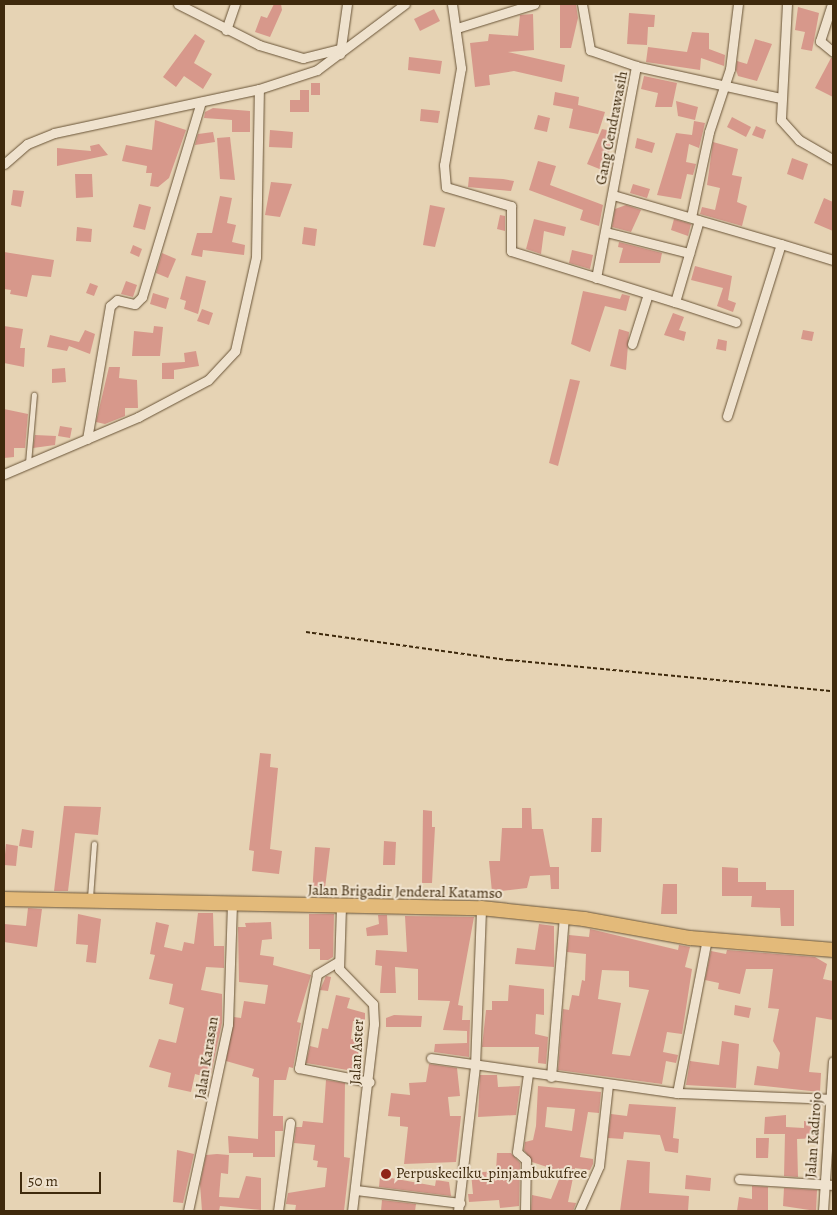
<!DOCTYPE html>
<style>
body{margin:0}
#map{position:relative;width:837px;height:1215px;overflow:hidden;background:#e6d3b4;font-family:Alegreya,serif}
div>[style]{position:absolute}
.building>*{inset:0;background:#d7988b}
.path>*{height:2px;margin-top:-1px;transform-origin:0;background:repeating-linear-gradient(90deg,#3f2a0d 0 4px,transparent 0 6.5px)}
.roads{filter:drop-shadow(0 0 1px #695437) drop-shadow(0 0 1px #695437)}
.service>*{height:4.5px;margin:-2.25px;padding:0 2.25px;transform-origin:2.25px;border-radius:2.25px;background:#efe2ce}
.minor>*{height:9px;margin:-4.5px;padding:0 4.5px;transform-origin:4.5px;border-radius:4.5px;background:#efe2ce}
.primary>*{height:14px;margin:-7px;padding:0 7px;transform-origin:7px;border-radius:7px;background:#e3ba7a}
.dots>*{width:14px;height:14px;translate:-50% -50%;box-sizing:border-box;border:2px solid #efe2ce;border-radius:50%}
span{translate:-50% -50%;white-space:nowrap;text-align:center;line-height:1.15;-webkit-text-stroke:4px #efe2ce;paint-order:stroke}
.street-label{font-size:15px;color:#3f2a0d}
.poi-label{font-size:15px;color:#3f2a0d}
.left{translate:0 -50%;text-align:left}
.frame{position:absolute;inset:0;border:5px solid #3f2a0d;pointer-events:none}
.scale{position:absolute;left:20px;top:1172px;width:81px;height:22px;box-sizing:border-box;border:2px solid #3f2a0d;border-top:0;padding-left:6px;font-size:15px;line-height:18px;white-space:nowrap;color:#3f2a0d;-webkit-text-stroke:4px #efe2ce;paint-order:stroke}
</style>
<div id="map">
<div class="building">
<div style="clip-path:polygon(274px 4px,281px 4px,282px 10px,270px 37px,255px 32px,261px 16px,267px 18px)"></div>
<div style="clip-path:polygon(560px 5px,576px 5px,578px 18px,571px 48px,560px 48px)"></div>
<div style="clip-path:polygon(798px 7px,819px 13px,812px 51px,801px 49px,805px 32px,795px 30px)"></div>
<div style="clip-path:polygon(434px 9px,440px 21px,420px 31px,414px 19px)"></div>
<div style="clip-path:polygon(629px 13px,655px 15px,654px 27px,648px 27px,647px 45px,627px 44px)"></div>
<div style="clip-path:polygon(533px 14px,534px 50px,508px 52px,565px 65px,562px 82px,514px 71px,489px 75px,490px 85px,475px 87px,470px 43px,488px 41px,489px 34px,518px 36px,520px 15px)"></div>
<div style="clip-path:polygon(692px 32px,709px 33px,709px 49px,725px 55px,724px 66px,701px 58px,700px 70px,646px 62px,648px 47px,687px 52px)"></div>
<div style="clip-path:polygon(195px 34px,205px 41px,194px 63px,212px 74px,203px 89px,184px 76px,176px 87px,163px 77px)"></div>
<div style="clip-path:polygon(755px 39px,772px 44px,757px 81px,738px 76px,736px 70px,737px 61px,747px 64px)"></div>
<div style="clip-path:polygon(409px 57px,442px 61px,440px 74px,408px 70px)"></div>
<div style="clip-path:polygon(831px 58px,833px 58px,833px 97px,815px 88px)"></div>
<div style="clip-path:polygon(644px 76px,677px 83px,672px 107px,655px 107px,658px 93px,641px 89px)"></div>
<div style="clip-path:polygon(311px 83px,320px 83px,320px 95px,311px 95px)"></div>
<div style="clip-path:polygon(300px 90px,309px 90px,309px 112px,290px 112px,290px 100px,300px 100px)"></div>
<div style="clip-path:polygon(555px 92px,579px 97px,578px 105px,605px 112px,598px 134px,569px 128px,573px 109px,553px 105px)"></div>
<div style="clip-path:polygon(676px 101px,698px 107px,695px 120px,678px 116px)"></div>
<div style="clip-path:polygon(213px 108px,250px 111px,250px 132px,232px 132px,232px 120px,204px 118px,205px 112px)"></div>
<div style="clip-path:polygon(421px 109px,440px 111px,438px 123px,420px 121px)"></div>
<div style="clip-path:polygon(538px 115px,550px 118px,547px 132px,534px 129px)"></div>
<div style="clip-path:polygon(732px 117px,751px 127px,746px 137px,727px 127px)"></div>
<div style="clip-path:polygon(155px 120px,186px 130px,169px 178px,158px 187px,150px 186px,152px 173px,146px 173px,147px 166px,122px 161px,126px 145px,152px 150px)"></div>
<div style="clip-path:polygon(694px 121px,705px 123px,699px 148px,689px 144px,686px 162px,696px 164px,693px 175px,687px 174px,681px 199px,657px 195px,676px 133px,692px 135px)"></div>
<div style="clip-path:polygon(756px 126px,766px 130px,763px 139px,752px 135px)"></div>
<div style="clip-path:polygon(602px 129px,617px 132px,602px 170px,587px 164px)"></div>
<div style="clip-path:polygon(270px 130px,293px 132px,292px 148px,269px 147px)"></div>
<div style="clip-path:polygon(213px 132px,215px 142px,195px 145px,198px 134px)"></div>
<div style="clip-path:polygon(230px 137px,235px 180px,220px 179px,217px 138px)"></div>
<div style="clip-path:polygon(637px 138px,655px 143px,652px 153px,635px 148px)"></div>
<div style="clip-path:polygon(713px 142px,738px 149px,732px 175px,742px 177px,737px 202px,747px 206px,742px 226px,700px 214px,702px 207px,715px 210px,720px 188px,707px 185px)"></div>
<div style="clip-path:polygon(99px 144px,108px 155px,57px 166px,57px 148px,91px 151px,90px 146px)"></div>
<div style="clip-path:polygon(792px 158px,808px 164px,803px 180px,787px 174px)"></div>
<div style="clip-path:polygon(538px 161px,556px 166px,550px 185px,603px 205px,599px 226px,580px 220px,583px 210px,529px 190px)"></div>
<div style="clip-path:polygon(75px 174px,92px 174px,93px 197px,76px 198px)"></div>
<div style="clip-path:polygon(469px 177px,503px 179px,514px 181px,511px 191px,468px 187px)"></div>
<div style="clip-path:polygon(271px 182px,292px 184px,280px 217px,265px 215px)"></div>
<div style="clip-path:polygon(633px 184px,650px 189px,647px 198px,630px 193px)"></div>
<div style="clip-path:polygon(13px 190px,24px 191px,21px 207px,11px 205px)"></div>
<div style="clip-path:polygon(220px 196px,232px 198px,227px 223px,236px 225px,232px 242px,245px 245px,244px 255px,203px 250px,202px 257px,191px 255px,197px 233px,212px 233px)"></div>
<div style="clip-path:polygon(824px 198px,833px 202px,833px 231px,814px 223px)"></div>
<div style="clip-path:polygon(139px 204px,151px 207px,145px 230px,133px 227px)"></div>
<div style="clip-path:polygon(430px 205px,445px 208px,435px 247px,423px 245px)"></div>
<div style="clip-path:polygon(626px 205px,641px 210px,631px 232px,612px 227px,615px 209px)"></div>
<div style="clip-path:polygon(500px 215px,505px 216px,505px 231px,497px 229px)"></div>
<div style="clip-path:polygon(534px 219px,566px 227px,564px 236px,544px 231px,541px 254px,526px 249px)"></div>
<div style="clip-path:polygon(674px 219px,691px 224px,688px 236px,671px 230px)"></div>
<div style="clip-path:polygon(77px 227px,92px 229px,91px 242px,76px 241px)"></div>
<div style="clip-path:polygon(304px 227px,317px 229px,315px 246px,302px 244px)"></div>
<div style="clip-path:polygon(619px 242px,662px 253px,660px 263px,619px 263px,623px 248px,618px 247px)"></div>
<div style="clip-path:polygon(133px 245px,142px 249px,139px 257px,130px 253px)"></div>
<div style="clip-path:polygon(572px 250px,593px 255px,590px 269px,569px 263px)"></div>
<div style="clip-path:polygon(4px 252px,54px 260px,51px 277px,32px 275px,27px 297px,10px 294px,11px 290px,4px 289px)"></div>
<div style="clip-path:polygon(162px 253px,176px 259px,168px 278px,156px 273px)"></div>
<div style="clip-path:polygon(695px 266px,732px 276px,728px 300px,736px 303px,733px 312px,717px 306px,723px 288px,691px 280px)"></div>
<div style="clip-path:polygon(186px 276px,206px 281px,198px 314px,184px 309px,186px 301px,180px 299px)"></div>
<div style="clip-path:polygon(126px 281px,137px 285px,133px 297px,121px 294px)"></div>
<div style="clip-path:polygon(90px 283px,98px 286px,94px 296px,86px 293px)"></div>
<div style="clip-path:polygon(583px 291px,620px 299px,622px 294px,630px 296px,626px 311px,605px 306px,590px 352px,571px 344px)"></div>
<div style="clip-path:polygon(153px 293px,169px 298px,166px 309px,150px 304px)"></div>
<div style="clip-path:polygon(202px 309px,213px 313px,209px 325px,197px 321px)"></div>
<div style="clip-path:polygon(673px 313px,684px 317px,679px 330px,686px 332px,684px 341px,664px 335px)"></div>
<div style="clip-path:polygon(4px 326px,23px 329px,20px 348px,25px 348px,24px 367px,4px 363px)"></div>
<div style="clip-path:polygon(154px 326px,163px 327px,160px 356px,132px 356px,134px 331px,153px 333px)"></div>
<div style="clip-path:polygon(619px 329px,629px 332px,626px 370px,610px 366px)"></div>
<div style="clip-path:polygon(85px 330px,95px 334px,90px 354px,69px 346px,67px 351px,47px 347px,50px 335px,79px 342px)"></div>
<div style="clip-path:polygon(803px 330px,814px 332px,812px 341px,801px 339px)"></div>
<div style="clip-path:polygon(718px 339px,727px 341px,726px 351px,716px 349px)"></div>
<div style="clip-path:polygon(196px 351px,199px 366px,174px 370px,174px 379px,162px 379px,162px 363px,185px 362px,184px 353px)"></div>
<div style="clip-path:polygon(109px 367px,120px 367px,119px 378px,137px 380px,138px 408px,125px 408px,125px 416px,105px 424px,96px 422px)"></div>
<div style="clip-path:polygon(65px 368px,66px 382px,52px 383px,52px 369px)"></div>
<div style="clip-path:polygon(570px 379px,580px 381px,558px 466px,549px 463px)"></div>
<div style="clip-path:polygon(4px 409px,28px 414px,25px 448px,14px 448px,14px 457px,4px 458px)"></div>
<div style="clip-path:polygon(60px 426px,72px 428px,70px 438px,58px 436px)"></div>
<div style="clip-path:polygon(35px 435px,56px 436px,55px 445px,33px 448px)"></div>
<div style="clip-path:polygon(260px 753px,271px 754px,270px 767px,278px 768px,270px 849px,282px 851px,279px 874px,252px 871px,254px 851px,249px 850px)"></div>
<div style="clip-path:polygon(64px 806px,101px 807px,98px 835px,75px 833px,68px 891px,54px 891px)"></div>
<div style="clip-path:polygon(522px 808px,531px 808px,532px 829px,543px 829px,550px 867px,559px 867px,559px 889px,551px 889px,550px 875px,530px 876px,527px 888px,492px 892px,489px 861px,500px 861px,502px 828px,522px 828px)"></div>
<div style="clip-path:polygon(423px 810px,432px 811px,432px 827px,435px 827px,432px 883px,422px 883px)"></div>
<div style="clip-path:polygon(592px 818px,602px 818px,601px 852px,591px 852px)"></div>
<div style="clip-path:polygon(22px 829px,34px 831px,32px 848px,19px 846px)"></div>
<div style="clip-path:polygon(384px 841px,396px 842px,395px 865px,383px 865px)"></div>
<div style="clip-path:polygon(6px 844px,18px 846px,16px 866px,4px 865px)"></div>
<div style="clip-path:polygon(315px 847px,330px 848px,324px 896px,312px 895px)"></div>
<div style="clip-path:polygon(722px 867px,738px 868px,738px 882px,766px 882px,766px 890px,794px 890px,794px 926px,781px 926px,780px 908px,751px 907px,752px 896px,722px 896px)"></div>
<div style="clip-path:polygon(663px 884px,677px 884px,677px 914px,661px 914px)"></div>
<div style="clip-path:polygon(28px 908px,42px 909px,37px 947px,4px 942px,4px 924px,26px 926px)"></div>
<div style="clip-path:polygon(198px 913px,213px 913px,214px 946px,224px 946px,224px 968px,206px 967px,201px 990px,222px 994px,222px 1023px,210px 1078px,195px 1074px,191px 1092px,168px 1087px,171px 1073px,149px 1067px,159px 1039px,176px 1043px,184px 1008px,169px 1004px,173px 984px,149px 979px,155px 955px,150px 954px,156px 922px,169px 925px,164px 947px,182px 951px,184px 942px,194px 944px)"></div>
<div style="clip-path:polygon(78px 914px,101px 919px,96px 963px,86px 962px,88px 945px,76px 944px)"></div>
<div style="clip-path:polygon(309px 914px,334px 914px,333px 957px,328px 960px,320px 960px,320px 949px,309px 949px)"></div>
<div style="clip-path:polygon(378px 915px,387px 915px,388px 935px,367px 936px,366px 928px,379px 924px)"></div>
<div style="clip-path:polygon(405px 916px,474px 917px,458px 1005px,463px 1006px,462px 1020px,470px 1020px,469px 1057px,434px 1052px,435px 1044px,467px 1043px,467px 1031px,443px 1030px,450px 1001px,418px 1000px,418px 969px,395px 967px,396px 993px,380px 993px,382px 966px,375px 965px,376px 950px,407px 952px)"></div>
<div style="clip-path:polygon(271px 922px,272px 939px,262px 940px,260px 955px,274px 957px,273px 965px,311px 975px,297px 1022px,301px 1023px,293px 1068px,289px 1067px,286px 1080px,274px 1080px,273px 1116px,283px 1116px,283px 1131px,275px 1131px,275px 1157px,253px 1157px,253px 1153px,229px 1153px,228px 1136px,258px 1139px,259px 1078px,252px 1076px,254px 1069px,226px 1061px,234px 1017px,241px 1018px,244px 1001px,265px 1004px,268px 985px,239px 982px,238px 927px,246px 927px,245px 923px)"></div>
<div style="clip-path:polygon(539px 924px,554px 926px,554px 967px,515px 964px,517px 948px,535px 950px)"></div>
<div style="clip-path:polygon(evenodd,590px 929px,678px 950px,679px 945px,690px 947px,685px 967px,692px 969px,682px 1034px,667px 1032px,663px 1052px,678px 1055px,676px 1063px,666px 1061px,662px 1084px,558px 1070px,563px 1009px,569px 1010px,572px 995px,579px 996px,582px 980px,585px 981px,586px 954px,567px 952px,569px 935px,589px 937px,590px 929px,602px 970px,629px 971px,629px 987px,649px 990px,630px 1056px,612px 1054px,621px 1003px,598px 999px,602px 970px)"></div>
<div style="clip-path:polygon(727px 950px,815px 957px,827px 964px,823px 979px,833px 981px,833px 1020px,816px 1017px,809px 1072px,821px 1073px,820px 1092px,754px 1085px,757px 1066px,778px 1069px,780px 1053px,773px 1041px,779px 1009px,768px 1008px,773px 969px,746px 969px,740px 994px,718px 989px,719px 983px,705px 980px,711px 951px,726px 954px)"></div>
<div style="clip-path:polygon(326px 976px,331px 977px,328px 991px,320px 990px)"></div>
<div style="clip-path:polygon(509px 985px,544px 989px,544px 1015px,536px 1014px,535px 1034px,548px 1037px,546px 1064px,538px 1063px,539px 1047px,482px 1047px,486px 1010px,492px 1010px,492px 1001px,508px 1001px)"></div>
<div style="clip-path:polygon(336px 995px,350px 998px,347px 1008px,365px 1013px,365px 1022px,353px 1021px,351px 1039px,358px 1040px,359px 1072px,306px 1063px,310px 1046px,318px 1048px,322px 1028px,328px 1029px)"></div>
<div style="clip-path:polygon(735px 1005px,751px 1008px,749px 1018px,734px 1015px)"></div>
<div style="clip-path:polygon(394px 1015px,422px 1016px,421px 1027px,386px 1027px,386px 1018px)"></div>
<div style="clip-path:polygon(722px 1041px,739px 1044px,736px 1088px,686px 1085px,690px 1061px,719px 1065px)"></div>
<div style="clip-path:polygon(429px 1064px,457px 1068px,460px 1096px,448px 1097px,450px 1116px,461px 1116px,456px 1162px,404px 1164px,408px 1127px,400px 1126px,400px 1117px,388px 1116px,391px 1093px,410px 1095px,409px 1083px,426px 1082px)"></div>
<div style="clip-path:polygon(480px 1075px,497px 1075px,498px 1087px,520px 1086px,516px 1115px,478px 1117px)"></div>
<div style="clip-path:polygon(326px 1080px,345px 1083px,344px 1157px,350px 1158px,344px 1211px,295px 1211px,296px 1205px,286px 1204px,288px 1193px,325px 1187px,327px 1168px,317px 1167px,318px 1161px,313px 1160px,315px 1145px,294px 1143px,296px 1127px,302px 1127px,303px 1121px,323px 1123px)"></div>
<div style="clip-path:polygon(evenodd,538px 1086px,601px 1092px,599px 1113px,588px 1112px,580px 1157px,593px 1159px,593px 1164px,590px 1170px,575px 1168px,568px 1202px,576px 1203px,573px 1211px,531px 1211px,532px 1195px,551px 1199px,562px 1172px,532px 1162px,524px 1150px,525px 1142px,533px 1140px,536px 1126px,538px 1086px,547px 1107px,575px 1109px,572px 1131px,545px 1127px,547px 1107px)"></div>
<div style="clip-path:polygon(629px 1104px,676px 1107px,673px 1138px,679px 1139px,678px 1153px,665px 1151px,660px 1135px,624px 1132px,623px 1139px,608px 1138px,611px 1114px,627px 1116px)"></div>
<div style="clip-path:polygon(786px 1115px,786px 1127px,804px 1128px,804px 1121px,817px 1121px,820px 1129px,820px 1138px,797px 1139px,798px 1177px,784px 1176px,785px 1134px,764px 1134px,765px 1117px)"></div>
<div style="clip-path:polygon(756px 1138px,769px 1138px,768px 1158px,756px 1158px)"></div>
<div style="clip-path:polygon(177px 1150px,194px 1154px,183px 1203px,173px 1202px)"></div>
<div style="clip-path:polygon(497px 1153px,511px 1153px,520px 1163px,519px 1206px,500px 1208px,499px 1200px,469px 1202px,468px 1194px,473px 1194px,471px 1173px,496px 1171px)"></div>
<div style="clip-path:polygon(217px 1154px,229px 1155px,228px 1174px,221px 1173px,219px 1197px,239px 1198px,246px 1176px,261px 1178px,261px 1210px,220px 1206px,219px 1211px,202px 1211px,200px 1184px,206px 1155px)"></div>
<div style="clip-path:polygon(627px 1160px,650px 1162px,649px 1193px,689px 1196px,688px 1211px,620px 1211px)"></div>
<div style="clip-path:polygon(686px 1175px,711px 1178px,710px 1191px,685px 1189px)"></div>
<div style="clip-path:polygon(380px 1176px,435px 1186px,436px 1180px,449px 1182px,451px 1196px,379px 1187px)"></div>
<div style="clip-path:polygon(752px 1186px,768px 1187px,768px 1211px,737px 1211px,739px 1197px,752px 1199px)"></div>
<div style="clip-path:polygon(784px 1188px,817px 1190px,816px 1211px,783px 1206px)"></div>
<div style="clip-path:polygon(382px 1200px,416px 1204px,415px 1211px,381px 1211px)"></div>
</div>
<div class="path">
<div style="left:306px;top:632px;width:205px;rotate:7.9deg"></div>
<div style="left:509px;top:660px;width:325px;rotate:5.5deg"></div>
</div>
<div class="roads">
<div class="service">
<div style="left:28px;top:463px;width:68px;rotate:-85deg"></div>
<div style="left:90px;top:898px;width:54px;rotate:-85.8deg"></div>
</div>
<div class="minor">
<div style="left:178px;top:4px;width:91px;rotate:26.8deg"></div>
<div style="left:259px;top:45px;width:46px;rotate:16.5deg"></div>
<div style="left:303px;top:58px;width:38px;rotate:-14deg"></div>
<div style="left:452px;top:4px;width:65px;rotate:82deg"></div>
<div style="left:461px;top:68px;width:98px;rotate:99.9deg"></div>
<div style="left:444px;top:165px;width:22px;rotate:85deg"></div>
<div style="left:446px;top:187px;width:68px;rotate:16.3deg"></div>
<div style="left:511px;top:206px;width:45px;rotate:90deg"></div>
<div style="left:511px;top:251px;width:172px;rotate:17.3deg"></div>
<div style="left:675px;top:302px;width:85px;rotate:-73.7deg"></div>
<div style="left:582px;top:4px;width:47px;rotate:80.1deg"></div>
<div style="left:590px;top:50px;width:49px;rotate:19.2deg"></div>
<div style="left:787px;top:4px;width:116px;rotate:93deg"></div>
<div style="left:781px;top:120px;width:27px;rotate:48deg"></div>
<div style="left:799px;top:140px;width:39px;rotate:30deg"></div>
<div style="left:832px;top:4px;width:39px;rotate:108deg"></div>
<div style="left:820px;top:41px;width:17px;rotate:40deg"></div>
<div style="left:457px;top:28px;width:81px;rotate:-17.3deg"></div>
<div style="left:226px;top:30px;width:28px;rotate:-71deg"></div>
<div style="left:340px;top:54px;width:50px;rotate:-82deg"></div>
<div style="left:4px;top:164px;width:30px;rotate:-41deg"></div>
<div style="left:27px;top:144px;width:29px;rotate:-22deg"></div>
<div style="left:54px;top:133px;width:210px;rotate:-12.1deg"></div>
<div style="left:259px;top:89px;width:61px;rotate:-18.1deg"></div>
<div style="left:317px;top:70px;width:110px;rotate:-36.9deg"></div>
<div style="left:613px;top:195px;width:175px;rotate:16.3deg"></div>
<div style="left:691px;top:217px;width:87px;rotate:-78deg"></div>
<div style="left:709px;top:132px;width:66px;rotate:-71.6deg"></div>
<div style="left:730px;top:69px;width:65px;rotate:-83deg"></div>
<div style="left:606px;top:232px;width:86px;rotate:14.2deg"></div>
<div style="left:596px;top:278px;width:216px;rotate:-79.3deg"></div>
<div style="left:636px;top:66px;width:148px;rotate:12.5deg"></div>
<div style="left:675px;top:302px;width:64px;rotate:18.2deg"></div>
<div style="left:632px;top:344px;width:52px;rotate:-72.3deg"></div>
<div style="left:727px;top:416px;width:180px;rotate:-72.6deg"></div>
<div style="left:781px;top:244px;width:54px;rotate:17.1deg"></div>
<div style="left:87px;top:439px;width:135px;rotate:-80.2deg"></div>
<div style="left:110px;top:306px;width:9px;rotate:-41deg"></div>
<div style="left:117px;top:300px;width:18px;rotate:13deg"></div>
<div style="left:135px;top:304px;width:10px;rotate:-45deg"></div>
<div style="left:142px;top:297px;width:204px;rotate:-73.2deg"></div>
<div style="left:4px;top:474px;width:146px;rotate:-23deg"></div>
<div style="left:138px;top:417px;width:79px;rotate:-27.9deg"></div>
<div style="left:208px;top:380px;width:40px;rotate:-47deg"></div>
<div style="left:235px;top:351px;width:96px;rotate:-77.4deg"></div>
<div style="left:256px;top:257px;width:168px;rotate:-89deg"></div>
<div style="left:341px;top:906px;width:63px;rotate:91.8deg"></div>
<div style="left:339px;top:969px;width:49px;rotate:45.8deg"></div>
<div style="left:373px;top:1004px;width:20px;rotate:87deg"></div>
<div style="left:374px;top:1024px;width:188px;rotate:96.7deg"></div>
<div style="left:339px;top:961px;width:26px;rotate:149deg"></div>
<div style="left:317px;top:974px;width:96px;rotate:100.8deg"></div>
<div style="left:299px;top:1068px;width:72px;rotate:11.2deg"></div>
<div style="left:431px;top:1058px;width:248px;rotate:8.1deg"></div>
<div style="left:677px;top:1093px;width:157px;rotate:-79deg"></div>
<div style="left:551px;top:1077px;width:161px;rotate:-85.4deg"></div>
<div style="left:677px;top:1093px;width:153px;rotate:2.2deg"></div>
<div style="left:739px;top:1179px;width:94px;rotate:3.7deg"></div>
<div style="left:356px;top:1190px;width:105px;rotate:7.1deg"></div>
<div style="left:188px;top:1211px;width:191px;rotate:-77.9deg"></div>
<div style="left:228px;top:1024px;width:118px;rotate:-88.1deg"></div>
<div style="left:278px;top:1211px;width:89px;rotate:-82.2deg"></div>
<div style="left:458px;top:1211px;width:146px;rotate:-83.3deg"></div>
<div style="left:475px;top:1066px;width:158px;rotate:-87.8deg"></div>
<div style="left:525px;top:1211px;width:51px;rotate:-88.9deg"></div>
<div style="left:526px;top:1160px;width:12px;rotate:-138deg"></div>
<div style="left:517px;top:1152px;width:79px;rotate:-82deg"></div>
<div style="left:579px;top:1211px;width:49px;rotate:-66deg"></div>
<div style="left:599px;top:1166px;width:82px;rotate:-83.7deg"></div>
<div style="left:823px;top:1211px;width:150px;rotate:-86.2deg"></div>
</div>
<div class="primary">
<div style="left:4px;top:899px;width:477px;rotate:1.1deg"></div>
<div style="left:481px;top:908px;width:104px;rotate:6.1deg"></div>
<div style="left:584px;top:919px;width:108px;rotate:10.2deg"></div>
<div style="left:690px;top:938px;width:144px;rotate:4.8deg"></div>
</div>
</div>
<div class="dots">
<div style="left:386px;top:1174px;background:#8f2418"></div>
</div>
<div class="street-label">
<span style="left:612px;top:128px;rotate:-79deg">Gang Cendrawasih</span>
<span style="left:405px;top:892px;rotate:1deg">Jalan Brigadir Jenderal Katamso</span>
<span style="left:357px;top:1052px;rotate:-87deg">Jalan Aster</span>
<span style="left:207px;top:1058px;rotate:-81deg">Jalan Karasan</span>
<span style="left:814px;top:1135px;rotate:-86deg">Jalan Kadirojo</span>
</div>
<div class="poi-label">
<span class="left" style="left:396px;top:1174px">Perpuskecilku_pinjambukufree</span>
</div>
<div class="frame"></div>
<div class="scale">50 m</div>
</div>
